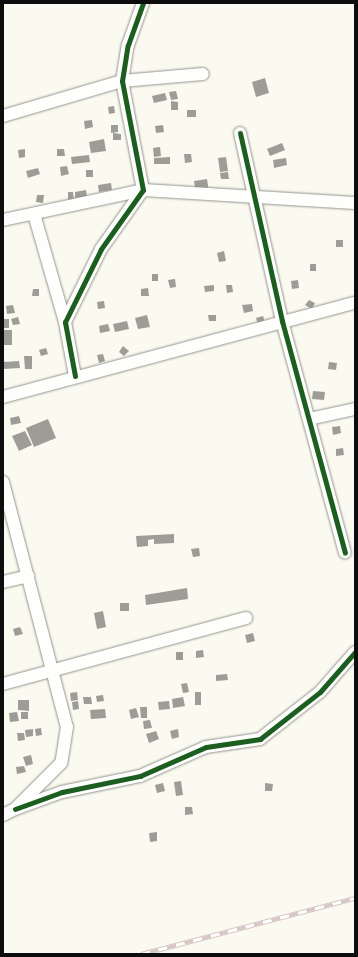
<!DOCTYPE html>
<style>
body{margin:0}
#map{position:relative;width:358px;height:957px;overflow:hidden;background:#fbfaf0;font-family:"Times New Roman",serif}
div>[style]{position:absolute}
.building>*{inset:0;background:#9e9c96}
.roads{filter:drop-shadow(0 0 1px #94948f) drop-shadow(0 0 1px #94948f)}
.minor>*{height:12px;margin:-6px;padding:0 6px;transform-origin:6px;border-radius:6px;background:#fefefd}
.rail>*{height:4.5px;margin-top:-2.25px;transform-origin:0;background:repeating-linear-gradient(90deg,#fff 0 9px,#d7c6c3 0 18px);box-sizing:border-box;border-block:1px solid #d7c6c3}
.cycleway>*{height:5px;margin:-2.5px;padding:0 2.5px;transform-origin:2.5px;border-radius:2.5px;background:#1b5e20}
span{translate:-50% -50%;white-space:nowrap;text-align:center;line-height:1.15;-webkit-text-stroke:4px #fff;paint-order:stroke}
.frame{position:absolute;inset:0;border:4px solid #0d0d0d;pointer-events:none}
</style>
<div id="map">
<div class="building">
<div style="clip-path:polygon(265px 78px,269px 93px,256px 97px,252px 82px)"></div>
<div style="clip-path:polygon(176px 91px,178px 99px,171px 100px,169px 92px)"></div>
<div style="clip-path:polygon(165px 93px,167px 100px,154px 103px,152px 96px)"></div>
<div style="clip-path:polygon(171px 101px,178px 102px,178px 110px,171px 110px)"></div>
<div style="clip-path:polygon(114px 106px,115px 113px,109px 114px,108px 107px)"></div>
<div style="clip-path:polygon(187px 110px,196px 110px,196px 117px,187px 117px)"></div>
<div style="clip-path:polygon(92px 120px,93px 127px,85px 129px,84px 121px)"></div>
<div style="clip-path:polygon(111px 125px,118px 125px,118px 132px,111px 133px)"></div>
<div style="clip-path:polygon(163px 125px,164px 132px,156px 133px,155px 126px)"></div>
<div style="clip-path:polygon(113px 133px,121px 134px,121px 140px,113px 140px)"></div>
<div style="clip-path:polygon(104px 139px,106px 151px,91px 153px,89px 142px)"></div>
<div style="clip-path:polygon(282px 143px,285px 150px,270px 156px,267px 149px)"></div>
<div style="clip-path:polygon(160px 147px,161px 156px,154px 157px,153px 148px)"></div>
<div style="clip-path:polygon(25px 149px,25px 157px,19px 158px,18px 150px)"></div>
<div style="clip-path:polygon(57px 149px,64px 149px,65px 156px,57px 156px)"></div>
<div style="clip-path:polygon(184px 154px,191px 154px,192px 162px,185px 163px)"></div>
<div style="clip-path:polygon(89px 155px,90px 162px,72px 164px,71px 157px)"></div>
<div style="clip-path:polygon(170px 157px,170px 164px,154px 164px,154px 158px)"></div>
<div style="clip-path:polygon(226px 157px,228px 171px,220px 172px,218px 158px)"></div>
<div style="clip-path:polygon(286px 158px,287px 165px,274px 168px,273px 160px)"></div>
<div style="clip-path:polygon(67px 166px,69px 174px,61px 176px,60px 167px)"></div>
<div style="clip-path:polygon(38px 168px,40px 174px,28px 178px,26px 171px)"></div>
<div style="clip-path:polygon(86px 170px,93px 170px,93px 177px,86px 177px)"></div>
<div style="clip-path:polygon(228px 172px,229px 179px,221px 179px,220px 173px)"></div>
<div style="clip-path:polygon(207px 179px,209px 192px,196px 194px,194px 181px)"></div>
<div style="clip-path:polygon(111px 183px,112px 190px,99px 192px,98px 185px)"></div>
<div style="clip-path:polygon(86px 190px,87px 197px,75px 198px,75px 192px)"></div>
<div style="clip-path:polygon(68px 192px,73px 192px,74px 200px,68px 200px)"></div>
<div style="clip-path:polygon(37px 195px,44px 195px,43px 203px,36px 202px)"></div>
<div style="clip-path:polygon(336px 240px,343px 240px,343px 247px,336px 247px)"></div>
<div style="clip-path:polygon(224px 251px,226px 261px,219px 262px,217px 253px)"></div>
<div style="clip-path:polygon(310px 264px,316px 264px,316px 271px,310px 271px)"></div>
<div style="clip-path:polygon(152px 274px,158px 274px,158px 281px,152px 281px)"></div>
<div style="clip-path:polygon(175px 279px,176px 287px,170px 288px,168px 280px)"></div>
<div style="clip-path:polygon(298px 280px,299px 288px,292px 289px,291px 281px)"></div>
<div style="clip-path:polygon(214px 285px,214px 291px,205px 292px,204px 286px)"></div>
<div style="clip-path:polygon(226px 285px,232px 285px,233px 292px,227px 293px)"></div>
<div style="clip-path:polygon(148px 288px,149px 296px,141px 296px,141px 289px)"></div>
<div style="clip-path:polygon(33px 289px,39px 289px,39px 296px,32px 296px)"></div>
<div style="clip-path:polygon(309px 300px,315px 303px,312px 309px,305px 305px)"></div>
<div style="clip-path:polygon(104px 301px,105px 308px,98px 309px,97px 302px)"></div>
<div style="clip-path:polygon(252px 304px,253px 311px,244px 313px,242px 305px)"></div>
<div style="clip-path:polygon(13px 305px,15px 313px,7px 314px,6px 306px)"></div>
<div style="clip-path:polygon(147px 315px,150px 327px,138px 329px,135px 318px)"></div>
<div style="clip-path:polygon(208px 315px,216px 315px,216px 321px,209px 321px)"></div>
<div style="clip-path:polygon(263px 316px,266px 326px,259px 328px,256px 318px)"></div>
<div style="clip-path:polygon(18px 317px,20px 324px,13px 325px,11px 319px)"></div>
<div style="clip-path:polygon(3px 319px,9px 319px,9px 328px,3px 328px)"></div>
<div style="clip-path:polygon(127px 321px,129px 329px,115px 332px,113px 324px)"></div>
<div style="clip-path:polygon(108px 324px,110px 331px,100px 333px,99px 326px)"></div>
<div style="clip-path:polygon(3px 330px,12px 330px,12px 345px,3px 345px)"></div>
<div style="clip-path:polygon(123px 346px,129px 351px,124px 356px,119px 352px)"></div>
<div style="clip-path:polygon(46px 348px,48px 354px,41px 356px,39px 350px)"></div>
<div style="clip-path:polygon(103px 354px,105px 361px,99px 363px,97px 355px)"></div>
<div style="clip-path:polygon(24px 356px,32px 356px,32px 369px,25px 369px)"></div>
<div style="clip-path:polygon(19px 361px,20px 368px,3px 369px,3px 362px)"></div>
<div style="clip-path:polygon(329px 362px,337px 363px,336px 370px,328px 369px)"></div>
<div style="clip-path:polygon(313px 391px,325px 392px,324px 400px,312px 399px)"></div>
<div style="clip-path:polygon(19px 416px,21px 423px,11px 425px,10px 418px)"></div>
<div style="clip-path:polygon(48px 419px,56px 438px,34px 447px,26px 428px)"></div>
<div style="clip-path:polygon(340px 426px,341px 433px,333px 435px,332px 427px)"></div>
<div style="clip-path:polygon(25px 431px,32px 445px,19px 451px,12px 436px)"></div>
<div style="clip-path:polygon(343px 448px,344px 455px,336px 456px,336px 449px)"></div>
<div style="clip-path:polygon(174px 534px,174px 543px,154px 544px,154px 539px,148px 540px,148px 546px,137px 547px,136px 536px)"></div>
<div style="clip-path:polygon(199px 548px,200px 556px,193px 557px,191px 549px)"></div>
<div style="clip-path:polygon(187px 588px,188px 599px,146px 605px,145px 595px)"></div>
<div style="clip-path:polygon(120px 603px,129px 603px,129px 611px,120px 611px)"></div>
<div style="clip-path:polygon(103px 611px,106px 627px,97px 629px,94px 613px)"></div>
<div style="clip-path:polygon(20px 627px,23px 634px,15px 636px,13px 629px)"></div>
<div style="clip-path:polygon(253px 633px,255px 641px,247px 643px,245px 635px)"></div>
<div style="clip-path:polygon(203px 650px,204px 657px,196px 658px,196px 651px)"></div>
<div style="clip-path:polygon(176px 652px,183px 652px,183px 660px,176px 660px)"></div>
<div style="clip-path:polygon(227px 674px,228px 680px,216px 681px,216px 675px)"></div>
<div style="clip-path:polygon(187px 683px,189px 692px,183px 693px,181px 684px)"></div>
<div style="clip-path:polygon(77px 692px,78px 700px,71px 701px,70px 693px)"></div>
<div style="clip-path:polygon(195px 692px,201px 692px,201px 705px,195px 705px)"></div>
<div style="clip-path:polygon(103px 695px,104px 701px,97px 702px,96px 696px)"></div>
<div style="clip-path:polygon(83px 697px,91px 697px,92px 704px,84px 704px)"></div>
<div style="clip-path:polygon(183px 697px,185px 706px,173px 708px,172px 699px)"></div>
<div style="clip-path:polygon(18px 700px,29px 700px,29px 711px,18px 710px)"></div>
<div style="clip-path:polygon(78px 701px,79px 709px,73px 710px,72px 702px)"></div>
<div style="clip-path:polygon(169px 701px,170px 709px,159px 710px,158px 702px)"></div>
<div style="clip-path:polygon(140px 707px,147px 707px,147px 718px,141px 718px)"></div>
<div style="clip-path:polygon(136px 708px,139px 717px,131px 719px,129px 710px)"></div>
<div style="clip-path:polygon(105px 709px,106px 718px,91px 719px,90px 710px)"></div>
<div style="clip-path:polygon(17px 712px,19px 721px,10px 722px,9px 713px)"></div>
<div style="clip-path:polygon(21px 712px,28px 712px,28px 719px,21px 719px)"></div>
<div style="clip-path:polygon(150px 720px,152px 728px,144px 729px,143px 721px)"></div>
<div style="clip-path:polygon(41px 728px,42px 735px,36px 736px,35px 729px)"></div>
<div style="clip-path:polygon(33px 729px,33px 736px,26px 737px,25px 730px)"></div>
<div style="clip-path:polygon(178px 729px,179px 737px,172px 739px,170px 731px)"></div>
<div style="clip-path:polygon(156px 731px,159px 739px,149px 743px,146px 734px)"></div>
<div style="clip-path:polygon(17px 733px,24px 733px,25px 740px,18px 741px)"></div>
<div style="clip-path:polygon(31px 755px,33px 764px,26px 766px,23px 757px)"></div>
<div style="clip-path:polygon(24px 766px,26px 772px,17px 774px,16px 767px)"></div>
<div style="clip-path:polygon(181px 781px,183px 795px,176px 796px,174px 782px)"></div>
<div style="clip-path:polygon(163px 783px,165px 791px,157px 793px,155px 785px)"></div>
<div style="clip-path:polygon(265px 783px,273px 784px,272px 791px,265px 791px)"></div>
<div style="clip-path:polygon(185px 807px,192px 807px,193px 814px,185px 815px)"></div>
<div style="clip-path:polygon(157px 832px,157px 841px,150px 842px,149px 833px)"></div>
</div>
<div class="roads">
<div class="minor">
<div style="left:3px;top:116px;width:124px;rotate:-16.4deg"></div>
<div style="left:122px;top:81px;width:81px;rotate:-4.9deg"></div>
<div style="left:240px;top:133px;width:193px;rotate:77.4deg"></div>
<div style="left:282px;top:321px;width:240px;rotate:74.8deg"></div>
<div style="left:34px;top:214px;width:112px;rotate:74deg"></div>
<div style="left:3px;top:220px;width:143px;rotate:-12.1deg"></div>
<div style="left:143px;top:190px;width:212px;rotate:3.5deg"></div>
<div style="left:75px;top:376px;width:55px;rotate:-100.5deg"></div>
<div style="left:65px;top:322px;width:81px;rotate:-63.7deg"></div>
<div style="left:101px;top:249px;width:72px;rotate:-54.6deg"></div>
<div style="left:143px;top:190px;width:111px;rotate:-100.9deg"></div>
<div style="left:122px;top:81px;width:36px;rotate:-81deg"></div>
<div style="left:128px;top:45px;width:45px;rotate:-70.3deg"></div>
<div style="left:3px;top:397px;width:364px;rotate:-15deg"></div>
<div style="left:309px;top:419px;width:47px;rotate:-12.3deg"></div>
<div style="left:3px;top:482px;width:253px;rotate:75.4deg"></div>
<div style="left:67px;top:727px;width:36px;rotate:99deg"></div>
<div style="left:61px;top:763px;width:65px;rotate:135deg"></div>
<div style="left:15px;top:809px;width:13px;rotate:153deg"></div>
<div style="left:3px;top:582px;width:26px;rotate:-13deg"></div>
<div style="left:3px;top:684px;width:252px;rotate:-15.2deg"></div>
<div style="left:15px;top:809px;width:50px;rotate:-19.9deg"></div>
<div style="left:62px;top:792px;width:80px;rotate:-11.6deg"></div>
<div style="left:140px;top:776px;width:72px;rotate:-23.7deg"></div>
<div style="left:206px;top:747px;width:55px;rotate:-8.4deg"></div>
<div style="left:260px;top:739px;width:76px;rotate:-38.1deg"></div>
<div style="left:320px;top:692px;width:53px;rotate:-48.8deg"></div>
</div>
</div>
<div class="rail">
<div style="left:141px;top:954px;width:221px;rotate:-14.7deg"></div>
</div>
<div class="cycleway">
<div style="left:240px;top:133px;width:193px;rotate:77.4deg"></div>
<div style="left:282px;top:321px;width:240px;rotate:74.8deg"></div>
<div style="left:75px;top:376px;width:55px;rotate:-100.5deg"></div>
<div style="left:65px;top:322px;width:81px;rotate:-63.7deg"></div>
<div style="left:101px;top:249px;width:72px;rotate:-54.6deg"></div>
<div style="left:143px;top:190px;width:111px;rotate:-100.9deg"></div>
<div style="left:122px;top:81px;width:36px;rotate:-81deg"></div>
<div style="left:128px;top:45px;width:45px;rotate:-70.3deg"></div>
<div style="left:15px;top:809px;width:50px;rotate:-19.9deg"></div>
<div style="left:62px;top:792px;width:80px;rotate:-11.6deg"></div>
<div style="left:140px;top:776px;width:72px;rotate:-23.7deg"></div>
<div style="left:206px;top:747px;width:55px;rotate:-8.4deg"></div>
<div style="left:260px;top:739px;width:76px;rotate:-38.1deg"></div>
<div style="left:320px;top:692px;width:53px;rotate:-48.8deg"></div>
</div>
<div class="frame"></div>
</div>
